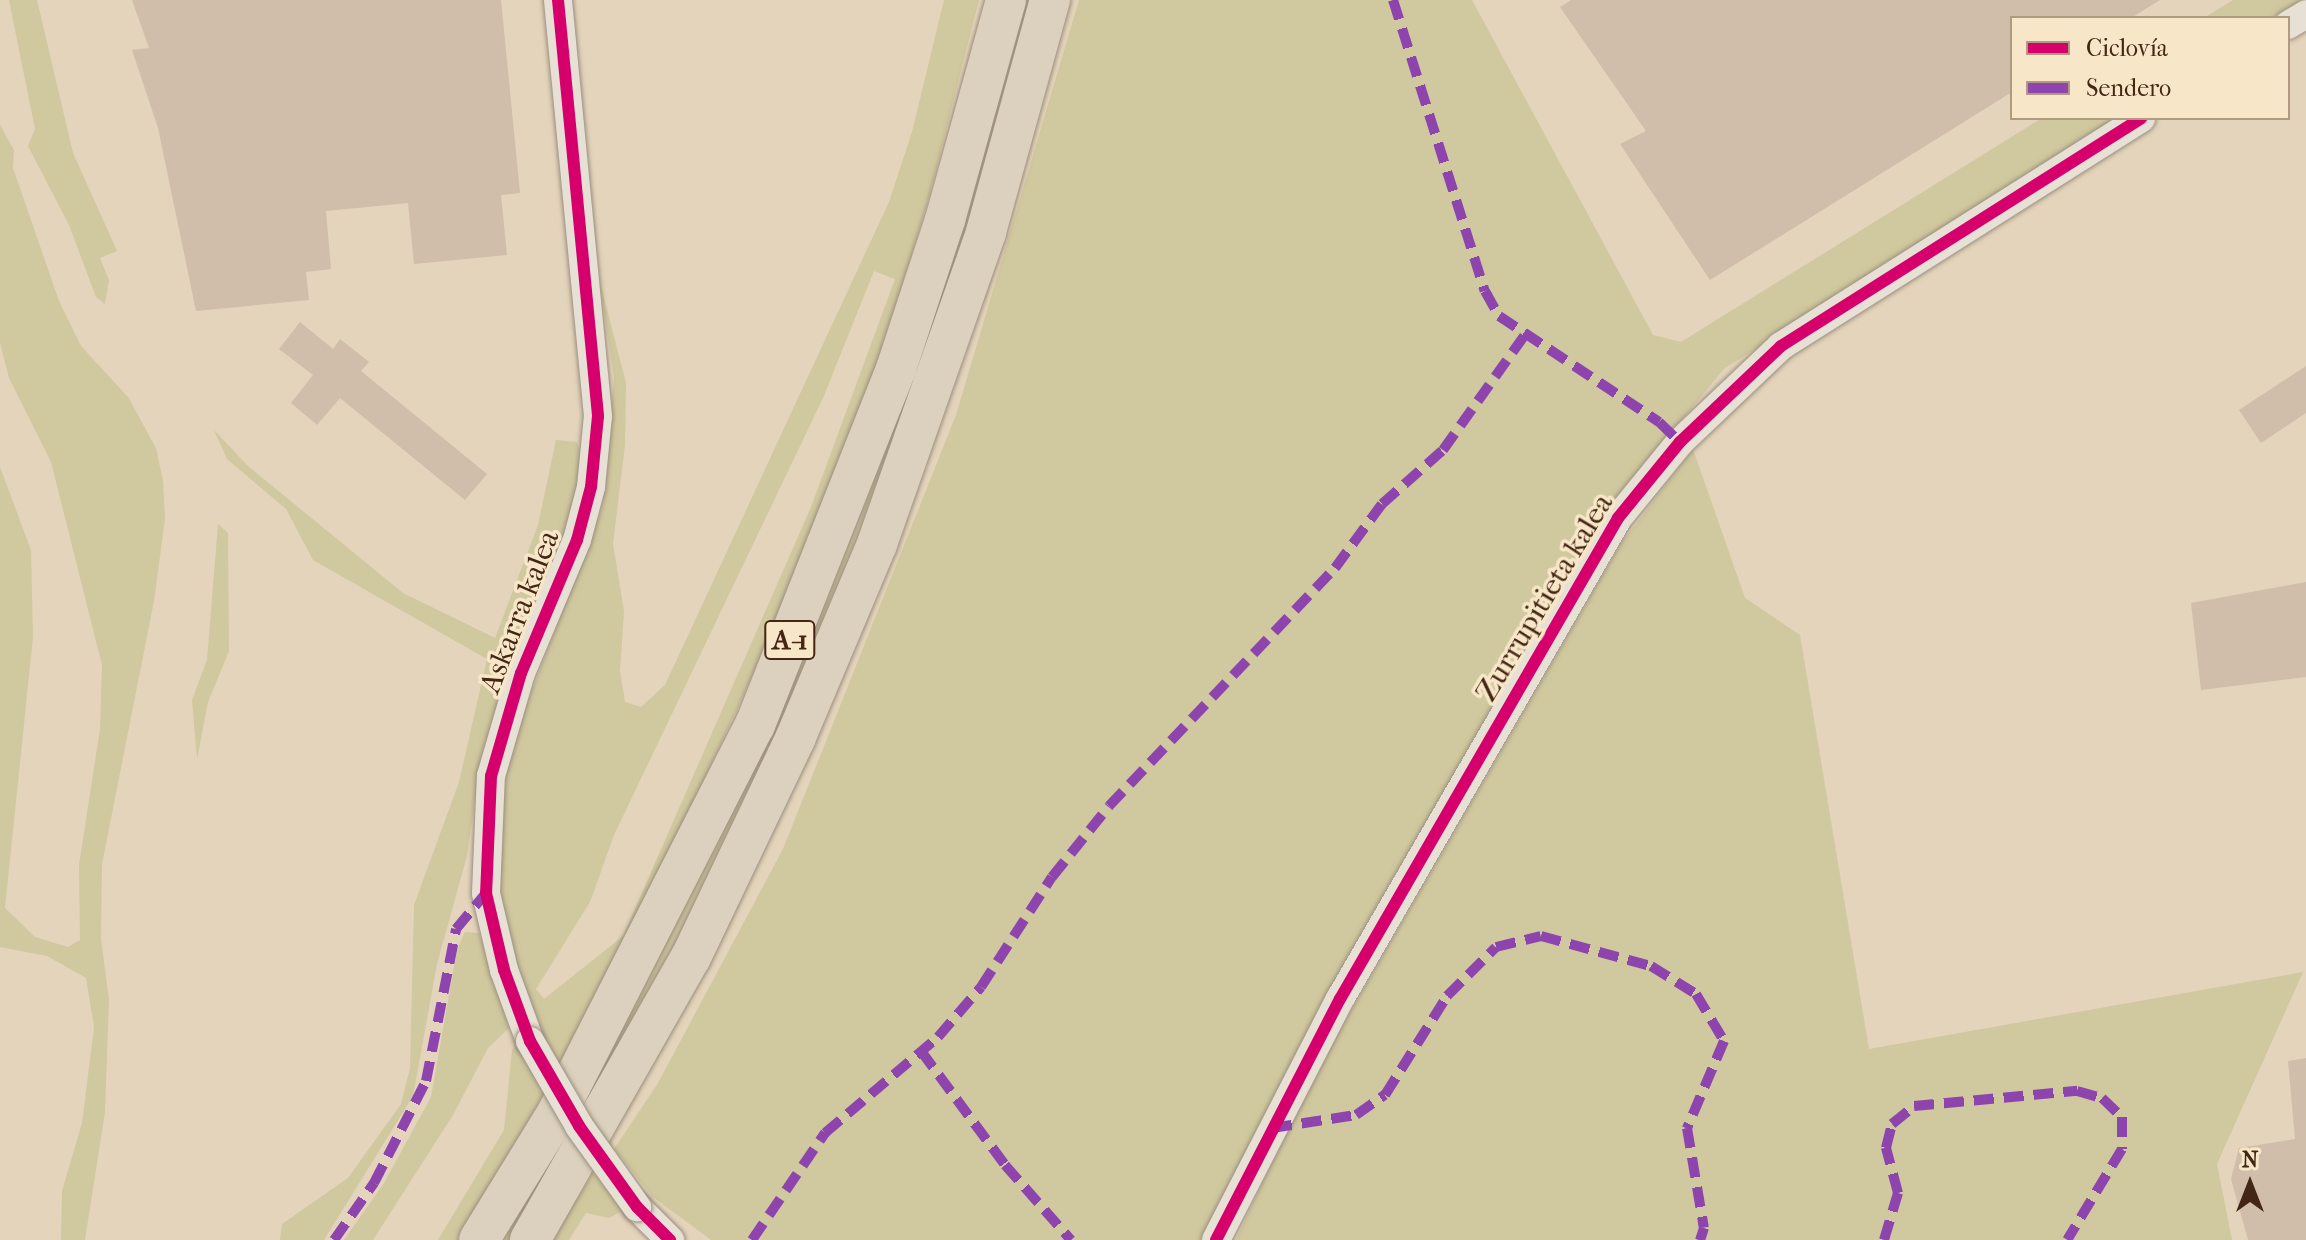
<!DOCTYPE html>
<meta charset="utf-8">
<style>
body{margin:0}
#map{position:relative;width:2306px;height:1240px;overflow:hidden;background:#e4d4bb;font-family:"IM FELL French Canon",serif}
div>[style]{position:absolute}
.green>*{inset:0;background:#d0c89e}
.building>*{inset:0;background:#d0bdaa}
.roads{filter:drop-shadow(0 0 2px #9a8e7e) drop-shadow(0 0 2px #9a8e7e)}
.minor>*{height:28px;margin:-14px;padding:0 14px;transform-origin:14px;border-radius:14px;background:#e7e0d4}
.highway>*{height:40px;margin:-20px;padding:0 20px;transform-origin:20px;border-radius:20px;background:#dcd0be}
.bridges{filter:drop-shadow(0 0 2px #9a8e7e) drop-shadow(0 0 2px #9a8e7e)}
.minor-bridge>*{height:28px;margin:-14px;padding:0 14px;transform-origin:14px;border-radius:14px;background:#e7e0d4}
.quiet>*{height:10px;margin-top:-5px;transform-origin:0;background:repeating-linear-gradient(90deg,#8e44ad 0 20px,transparent 0 30px)}
.cycleway>*{height:12px;margin:-6px;padding:0 6px;transform-origin:6px;border-radius:6px;background:#d6006c}
span{translate:-50% -50%;white-space:nowrap;text-align:center;line-height:1.15;-webkit-text-stroke:7px #f8e6c8;paint-order:stroke}
.shield-label span{padding:2px 6px;background:#f8e6c8;border:2px solid;border-radius:6px;-webkit-text-stroke-width:0}
.shield-label{font-size:28px;color:#432714;font-weight:700}
.street-label{font-size:30px;color:#432714}
.legend{position:absolute;left:2010px;top:16px;width:280px;height:104px;box-sizing:border-box;background:#f8e6c8;border:2px solid #b09a80;margin:0;padding:10px 14px;list-style:none;font-size:24px;color:#432714}
.legend li{display:flex;align-items:center;gap:16px;height:40px}
.legend b{width:40px;border:2px solid #b09a80}
.north{position:absolute;left:2210px;top:1144px;width:80px;height:80px;-webkit-text-stroke:6px #f8e6c8;paint-order:stroke;rotate:0deg;font-size:22px;font-weight:700;line-height:32px;text-align:center;color:#432714}
.north::after{content:'';display:block;margin:auto;width:28px;height:36px;background:#432714;clip-path:polygon(50% 0,100% 100%,50% 72%,0 100%)}
</style>
<div id="map">
<div class="green">
<div style="clip-path:polygon(9px 0,37px 0,73px 153px,117px 251px,100px 258px,109px 280px,105px 304px,96px 297px,69px 225px,28px 146px,35px 129px)"></div>
<div style="clip-path:polygon(evenodd,944px 0,979px 0,930px 193px,879px 363px,792px 590px,624px 953px,460px 1240px,438px 1240px,504px 1130px,512px 1050px,516px 1045px,519px 1053px,542px 1042px,528px 1010px,501px 899px,500px 803px,513px 740px,602px 508px,614px 378px,599px 278px,626px 383px,625px 445px,613px 544px,624px 611px,620px 671px,625px 702px,641px 707px,665px 685px,889px 202px,912px 132px,944px 0,874px 271px,895px 279px,811px 507px,623px 936px,544px 999px,536px 989px,590px 902px,614px 835px,823px 398px,874px 271px)"></div>
<div style="clip-path:polygon(1018px 0,1037px 0,894px 462px,720px 869px,518px 1240px,497px 1240px,630px 1008px)"></div>
<div style="clip-path:polygon(1079px 0,1472px 0,1653px 335px,1681px 342px,2042px 118px,2120px 118px,1724px 369px,1623px 490px,1204px 1240px,711px 1240px,653px 1197px,614px 1149px,658px 1083px,783px 849px,956px 415px)"></div>
<div style="clip-path:polygon(2233px 0,2305px 0,2277px 18px,2204px 18px)"></div>
<div style="clip-path:polygon(0 125px,14px 150px,13px 168px,59px 301px,81px 346px,128px 397px,156px 448px,163px 481px,165px 519px,154px 601px,102px 864px,101px 939px,109px 1000px,105px 1112px,85px 1240px,61px 1240px,62px 1191px,82px 1123px,94px 1027px,86px 978px,47px 956px,0 947px,0 467px,31px 550px,33px 637px,5px 908px,35px 937px,68px 947px,80px 940px,79px 865px,100px 729px,102px 665px,51px 462px,9px 378px,0 343px)"></div>
<div style="clip-path:polygon(214px 430px,248px 466px,403px 593px,495px 638px,538px 525px,556px 440px,577px 442px,582px 460px,566px 541px,479px 772px,467px 856px,437px 964px,413px 1096px,324px 1240px,280px 1240px,282px 1224px,348px 1178px,401px 1104px,410px 1068px,414px 905px,459px 782px,487px 659px,313px 560px,286px 509px,227px 459px)"></div>
<div style="clip-path:polygon(1693px 449px,1745px 598px,1800px 635px,1869px 1049px,2303px 972px,2217px 1164px,2232px 1240px,1236px 1240px,1306px 1089px,1398px 930px,1621px 544px)"></div>
<div style="clip-path:polygon(218px 524px,228px 533px,229px 651px,208px 702px,197px 759px,192px 700px,207px 660px)"></div>
<div style="clip-path:polygon(465px 932px,479px 933px,509px 1028px,488px 1048px,453px 1115px,373px 1240px,344px 1240px,384px 1183px,431px 1097px,457px 950px)"></div>
<div style="clip-path:polygon(593px 1173px,624px 1210px,609px 1218px,586px 1213px,569px 1240px,552px 1240px)"></div>
</div>
<div class="building">
<div style="clip-path:polygon(132px 0,501px 0,520px 193px,501px 195px,507px 255px,414px 264px,408px 203px,326px 211px,331px 269px,306px 272px,309px 300px,196px 311px,158px 128px,132px 50px,149px 48px)"></div>
<div style="clip-path:polygon(1571px 0,2160px 0,2131px 18px,2012px 18px,2012px 92px,1710px 280px,1620px 144px,1646px 131px,1560px 7px)"></div>
<div style="clip-path:polygon(300px 322px,333px 349px,340px 339px,369px 362px,361px 371px,487px 474px,465px 500px,340px 398px,317px 425px,291px 403px,313px 375px,279px 349px)"></div>
<div style="clip-path:polygon(2306px 366px,2306px 413px,2261px 443px,2239px 410px)"></div>
<div style="clip-path:polygon(2306px 582px,2306px 677px,2201px 690px,2191px 603px)"></div>
<div style="clip-path:polygon(2306px 1058px,2306px 1240px,2248px 1240px,2231px 1179px,2239px 1148px,2295px 1139px,2288px 1061px)"></div>
</div>
<div class="roads">
<div class="minor">
<div style="left:2288px;top:25px;width:21px;rotate:-31deg"></div>
<div style="left:530px;top:1041px;width:76px;rotate:-110.1deg"></div>
<div style="left:504px;top:970px;width:79px;rotate:-103.2deg"></div>
<div style="left:486px;top:893px;width:117px;rotate:-87.6deg"></div>
<div style="left:491px;top:776px;width:107px;rotate:-73.8deg"></div>
<div style="left:521px;top:673px;width:144px;rotate:-67.2deg"></div>
<div style="left:577px;top:540px;width:55px;rotate:-75.2deg"></div>
<div style="left:591px;top:487px;width:71px;rotate:-84.4deg"></div>
<div style="left:598px;top:416px;width:418px;rotate:-95.5deg"></div>
<div style="left:637px;top:1207px;width:47px;rotate:45deg"></div>
<div style="left:1216px;top:1240px;width:271px;rotate:-62.8deg"></div>
<div style="left:1340px;top:999px;width:556px;rotate:-59.97deg"></div>
<div style="left:1618px;top:518px;width:98px;rotate:-50.8deg"></div>
<div style="left:1680px;top:442px;width:139px;rotate:-43.5deg"></div>
<div style="left:1781px;top:346px;width:426px;rotate:-32.3deg"></div>
</div>
<div class="highway">
<div style="left:479px;top:1240px;width:149px;rotate:-58.4deg"></div>
<div style="left:557px;top:1113px;width:436px;rotate:-63deg"></div>
<div style="left:755px;top:725px;width:383px;rotate:-68.4deg"></div>
<div style="left:896px;top:369px;width:157px;rotate:-71.8deg"></div>
<div style="left:945px;top:220px;width:228px;rotate:-74.5deg"></div>
<div style="left:530px;top:1240px;width:326px;rotate:-60.4deg"></div>
<div style="left:691px;top:957px;width:242px;rotate:-64.5deg"></div>
<div style="left:795px;top:739px;width:212px;rotate:-67.2deg"></div>
<div style="left:877px;top:544px;width:330px;rotate:-70.7deg"></div>
<div style="left:986px;top:232px;width:241px;rotate:-74.6deg"></div>
</div>
</div>
<div class="bridges">
<div class="minor-bridge">
<div style="left:530px;top:1041px;width:98px;rotate:60deg"></div>
<div style="left:579px;top:1126px;width:100px;rotate:54.4deg"></div>
</div>
</div>
<div class="quiet">
<div style="left:1393px;top:0;width:305px;rotate:72.5deg"></div>
<div style="left:1485px;top:291px;width:29px;rotate:61deg"></div>
<div style="left:1499px;top:316px;width:192px;rotate:33.5deg"></div>
<div style="left:1659px;top:422px;width:29px;rotate:44deg"></div>
<div style="left:921px;top:1051px;width:142px;rotate:53.6deg"></div>
<div style="left:1005px;top:1165px;width:100px;rotate:48.7deg"></div>
<div style="left:1272px;top:1128px;width:85px;rotate:-8.8deg"></div>
<div style="left:1356px;top:1115px;width:35px;rotate:-35deg"></div>
<div style="left:1385px;top:1095px;width:117px;rotate:-57.9deg"></div>
<div style="left:1447px;top:996px;width:69px;rotate:-45deg"></div>
<div style="left:1496px;top:947px;width:46px;rotate:-13.7deg"></div>
<div style="left:1541px;top:936px;width:114px;rotate:15.3deg"></div>
<div style="left:1651px;top:966px;width:53px;rotate:31.9deg"></div>
<div style="left:1696px;top:994px;width:55px;rotate:59.2deg"></div>
<div style="left:1724px;top:1041px;width:95px;rotate:113deg"></div>
<div style="left:1687px;top:1128px;width:101px;rotate:80.4deg"></div>
<div style="left:1704px;top:1228px;width:13px;rotate:108deg"></div>
<div style="left:334px;top:1240px;width:70px;rotate:-54.9deg"></div>
<div style="left:374px;top:1183px;width:114px;rotate:-63deg"></div>
<div style="left:426px;top:1081px;width:155px;rotate:-78.8deg"></div>
<div style="left:456px;top:929px;width:47px;rotate:-50.2deg"></div>
<div style="left:752px;top:1240px;width:130px;rotate:-55.7deg"></div>
<div style="left:825px;top:1133px;width:148px;rotate:-40.3deg"></div>
<div style="left:938px;top:1037px;width:66px;rotate:-49.3deg"></div>
<div style="left:981px;top:987px;width:131px;rotate:-57.2deg"></div>
<div style="left:1052px;top:877px;width:91px;rotate:-51.2deg"></div>
<div style="left:1109px;top:806px;width:328px;rotate:-46.5deg"></div>
<div style="left:1335px;top:568px;width:79px;rotate:-53.7deg"></div>
<div style="left:1382px;top:504px;width:81px;rotate:-41.5deg"></div>
<div style="left:1443px;top:450px;width:145px;rotate:-54.6deg"></div>
<div style="left:1884px;top:1240px;width:49px;rotate:-73.4deg"></div>
<div style="left:1898px;top:1193px;width:47px;rotate:-104.9deg"></div>
<div style="left:1886px;top:1148px;width:25px;rotate:-76deg"></div>
<div style="left:1892px;top:1124px;width:28px;rotate:-39deg"></div>
<div style="left:1914px;top:1106px;width:164px;rotate:-5.3deg"></div>
<div style="left:2077px;top:1091px;width:26px;rotate:16deg"></div>
<div style="left:2102px;top:1098px;width:28px;rotate:44deg"></div>
<div style="left:2122px;top:1117px;width:32px;rotate:90deg"></div>
<div style="left:2122px;top:1149px;width:106px;rotate:121.1deg"></div>
</div>
<div class="cycleway">
<div style="left:558px;top:0;width:418px;rotate:84.5deg"></div>
<div style="left:598px;top:416px;width:71px;rotate:95.6deg"></div>
<div style="left:591px;top:487px;width:55px;rotate:104.8deg"></div>
<div style="left:577px;top:540px;width:144px;rotate:112.8deg"></div>
<div style="left:521px;top:673px;width:107px;rotate:106.2deg"></div>
<div style="left:491px;top:776px;width:117px;rotate:92.4deg"></div>
<div style="left:486px;top:893px;width:79px;rotate:76.8deg"></div>
<div style="left:504px;top:970px;width:76px;rotate:69.9deg"></div>
<div style="left:530px;top:1041px;width:98px;rotate:60deg"></div>
<div style="left:579px;top:1126px;width:100px;rotate:54.4deg"></div>
<div style="left:637px;top:1207px;width:47px;rotate:45deg"></div>
<div style="left:1216px;top:1240px;width:271px;rotate:-62.8deg"></div>
<div style="left:1340px;top:999px;width:556px;rotate:-59.97deg"></div>
<div style="left:1618px;top:518px;width:98px;rotate:-50.8deg"></div>
<div style="left:1680px;top:442px;width:139px;rotate:-43.5deg"></div>
<div style="left:1781px;top:346px;width:426px;rotate:-32.3deg"></div>
</div>
<div class="shield-label">
<span style="left:790px;top:640px">A-1</span>
</div>
<div class="street-label">
<span style="left:1545px;top:598px;rotate:-59deg">Zurrupitieta kalea</span>
<span style="left:520px;top:612px;rotate:-69deg">Askarra kalea</span>
</div>
<ul class="legend">
<li><b style="height:10px;background:#d6006c"></b>Ciclovía</li>
<li><b style="height:10px;background:#8e44ad"></b>Sendero</li>
</ul>
<div class="north">N</div>
</div>
